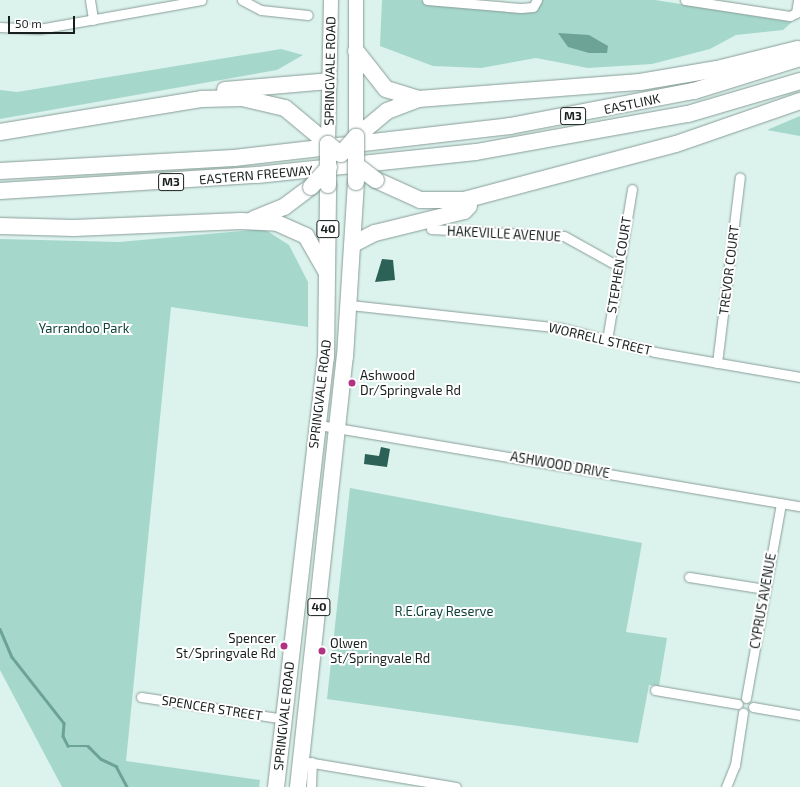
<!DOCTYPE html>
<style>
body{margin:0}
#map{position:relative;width:800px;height:787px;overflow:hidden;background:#dcf2ed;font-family:"Exo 2",sans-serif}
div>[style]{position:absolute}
.green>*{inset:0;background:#a5d7cb}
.water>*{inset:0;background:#6da397}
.stream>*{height:2.5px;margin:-1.25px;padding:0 1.25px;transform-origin:1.25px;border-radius:1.25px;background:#6da397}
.building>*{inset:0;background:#2b6157}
.roads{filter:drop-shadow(0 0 1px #889d97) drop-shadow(0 0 1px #889d97)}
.street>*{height:9px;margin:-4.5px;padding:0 4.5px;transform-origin:4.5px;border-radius:4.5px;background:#fff}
.primary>*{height:14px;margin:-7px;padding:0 7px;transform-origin:7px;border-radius:7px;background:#fff}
.highway>*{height:16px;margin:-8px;padding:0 8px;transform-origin:8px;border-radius:8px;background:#fff}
.bridges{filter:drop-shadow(0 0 1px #889d97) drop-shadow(0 0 1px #889d97)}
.highway-bridge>*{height:16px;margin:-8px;padding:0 8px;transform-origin:8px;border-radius:8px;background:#fff}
.dots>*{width:11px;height:11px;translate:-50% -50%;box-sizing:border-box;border:2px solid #fff;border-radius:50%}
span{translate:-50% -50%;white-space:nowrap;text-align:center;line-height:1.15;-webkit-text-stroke:4px #fff;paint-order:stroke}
.shield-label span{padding:1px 3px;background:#fff;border:1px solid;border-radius:3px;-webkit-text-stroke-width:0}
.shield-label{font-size:12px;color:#18201e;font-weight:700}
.street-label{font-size:13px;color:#18201e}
.park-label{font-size:13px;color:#0f4138}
.poi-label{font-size:13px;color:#18201e}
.left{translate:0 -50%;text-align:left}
.right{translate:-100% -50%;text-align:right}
.scale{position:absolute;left:8px;top:16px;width:67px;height:18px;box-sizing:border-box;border:2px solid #18201e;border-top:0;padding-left:5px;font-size:12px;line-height:14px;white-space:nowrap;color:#18201e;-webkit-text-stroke:3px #fff;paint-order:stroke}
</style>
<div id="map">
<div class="green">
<div style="clip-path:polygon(382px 0,419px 0,520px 12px,540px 0,655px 0,792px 22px,783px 30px,736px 35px,710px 49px,652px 64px,588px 68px,536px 58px,481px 68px,433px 66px,380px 46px)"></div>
<div style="clip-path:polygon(281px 49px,303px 55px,277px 70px,0 119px,0 90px,17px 92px)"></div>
<div style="clip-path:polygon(800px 116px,800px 136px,767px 130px)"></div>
<div style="clip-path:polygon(264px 229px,289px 245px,308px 282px,308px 327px,171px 307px,126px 761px,260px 780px,259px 787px,62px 787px,0 670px,0 239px,119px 242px)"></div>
<div style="clip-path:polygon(350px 488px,642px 543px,626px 632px,667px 638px,659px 686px,649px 685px,638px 743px,327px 699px)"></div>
</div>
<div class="water">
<div style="clip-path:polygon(558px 33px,589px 35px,608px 46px,607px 53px,589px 53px,568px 47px)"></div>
</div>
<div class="stream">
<div style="left:0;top:629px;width:30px;rotate:67deg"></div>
<div style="left:12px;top:657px;width:84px;rotate:51.8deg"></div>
<div style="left:64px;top:723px;width:13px;rotate:94deg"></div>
<div style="left:63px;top:736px;width:11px;rotate:63deg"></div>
<div style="left:68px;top:746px;width:20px"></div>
<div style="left:88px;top:746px;width:18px;rotate:45deg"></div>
<div style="left:101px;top:759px;width:17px;rotate:25deg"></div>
<div style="left:116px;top:766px;width:24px;rotate:62deg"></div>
</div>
<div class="building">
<div style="clip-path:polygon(382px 259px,393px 260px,395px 280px,375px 282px)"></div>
<div style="clip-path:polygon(381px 447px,390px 449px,387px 467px,364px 464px,365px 454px,379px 456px)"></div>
</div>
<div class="roads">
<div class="street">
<div style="left:90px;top:0;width:20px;rotate:81deg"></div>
<div style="left:242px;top:0;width:21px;rotate:28deg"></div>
<div style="left:261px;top:10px;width:47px;rotate:6.1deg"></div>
<div style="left:427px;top:0;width:94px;rotate:4.9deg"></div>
<div style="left:521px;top:8px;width:12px;rotate:-5deg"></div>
<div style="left:533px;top:7px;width:8px;rotate:-60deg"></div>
<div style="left:685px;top:0;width:106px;rotate:8.7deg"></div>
<div style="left:790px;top:16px;width:7px;rotate:-27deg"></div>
<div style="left:796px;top:13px;width:13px;rotate:-81deg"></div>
<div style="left:0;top:27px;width:39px;rotate:3deg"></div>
<div style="left:39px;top:29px;width:165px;rotate:-10.1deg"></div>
<div style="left:431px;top:229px;width:133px;rotate:3deg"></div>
<div style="left:564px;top:236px;width:62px;rotate:29.1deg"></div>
<div style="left:350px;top:305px;width:212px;rotate:6.2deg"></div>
<div style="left:561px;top:328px;width:97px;rotate:14.3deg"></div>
<div style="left:655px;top:352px;width:147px;rotate:9.8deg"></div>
<div style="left:607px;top:340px;width:153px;rotate:-80.6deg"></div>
<div style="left:717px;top:363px;width:187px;rotate:-83deg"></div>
<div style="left:319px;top:425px;width:488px;rotate:9.6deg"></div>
<div style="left:689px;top:577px;width:77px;rotate:9deg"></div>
<div style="left:655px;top:690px;width:84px;rotate:9.6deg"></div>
<div style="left:141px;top:697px;width:145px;rotate:8.7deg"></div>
<div style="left:746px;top:698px;width:198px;rotate:-79.8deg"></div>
<div style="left:753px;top:707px;width:48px;rotate:9.7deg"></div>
<div style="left:301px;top:761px;width:157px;rotate:9.5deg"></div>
<div style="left:311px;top:787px;width:25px;rotate:-88deg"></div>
<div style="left:726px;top:787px;width:24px;rotate:-68deg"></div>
<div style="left:735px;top:765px;width:53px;rotate:-81.3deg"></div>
</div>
<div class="primary">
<div style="left:356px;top:0;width:137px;rotate:90deg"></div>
<div style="left:328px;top:144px;width:144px;rotate:-88.8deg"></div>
</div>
<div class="highway">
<div style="left:356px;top:51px;width:48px;rotate:51.7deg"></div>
<div style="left:386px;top:89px;width:34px;rotate:17deg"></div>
<div style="left:225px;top:90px;width:104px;rotate:-4.9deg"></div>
<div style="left:0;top:132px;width:205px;rotate:-9.3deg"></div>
<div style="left:202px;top:99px;width:40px;rotate:-1.4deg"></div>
<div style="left:242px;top:98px;width:44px;rotate:13.1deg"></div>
<div style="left:285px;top:108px;width:56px;rotate:39.9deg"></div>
<div style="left:356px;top:137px;width:40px;rotate:-40deg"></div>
<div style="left:387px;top:111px;width:33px;rotate:-21deg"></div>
<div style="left:418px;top:99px;width:223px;rotate:-4.4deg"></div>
<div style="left:640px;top:82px;width:78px;rotate:-9.6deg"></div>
<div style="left:717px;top:69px;width:83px;rotate:-13.9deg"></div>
<div style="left:0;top:171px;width:234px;rotate:-3.2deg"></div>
<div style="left:234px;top:158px;width:278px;rotate:-6.6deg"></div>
<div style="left:510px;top:126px;width:187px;rotate:-10.8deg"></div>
<div style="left:694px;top:91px;width:111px;rotate:-17.3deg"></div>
<div style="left:376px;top:180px;width:48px;rotate:24.4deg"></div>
<div style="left:420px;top:200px;width:44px"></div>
<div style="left:464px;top:200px;width:219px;rotate:-14.8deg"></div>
<div style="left:676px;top:144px;width:131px;rotate:-19.1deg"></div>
<div style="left:0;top:191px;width:257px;rotate:-3.6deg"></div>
<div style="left:257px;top:175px;width:220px;rotate:-6deg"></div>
<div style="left:476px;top:152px;width:215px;rotate:-10.2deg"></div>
<div style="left:688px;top:114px;width:117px;rotate:-16.4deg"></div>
<div style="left:254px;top:219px;width:32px;rotate:-22deg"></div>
<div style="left:284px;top:207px;width:34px;rotate:-37deg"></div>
<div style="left:0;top:226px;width:74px;rotate:1.5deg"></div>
<div style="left:74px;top:228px;width:167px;rotate:-2.4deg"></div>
<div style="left:241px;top:221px;width:36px;rotate:3deg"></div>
<div style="left:277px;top:223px;width:32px;rotate:24deg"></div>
<div style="left:306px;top:236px;width:40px;rotate:60.3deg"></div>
<div style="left:353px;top:244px;width:25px;rotate:-27deg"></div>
<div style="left:375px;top:233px;width:92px;rotate:-13.9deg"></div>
<div style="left:464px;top:211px;width:7px;rotate:-45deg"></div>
<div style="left:276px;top:787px;width:432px;rotate:-83.4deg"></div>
<div style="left:326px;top:358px;width:173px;rotate:-89.3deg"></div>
<div style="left:298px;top:787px;width:433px;rotate:-83.8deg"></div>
<div style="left:345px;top:357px;width:175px;rotate:-86.4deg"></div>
</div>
</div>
<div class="bridges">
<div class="highway-bridge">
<div style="left:328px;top:144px;width:16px;rotate:38deg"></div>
<div style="left:341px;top:154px;width:23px;rotate:-49deg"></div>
<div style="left:356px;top:165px;width:25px;rotate:37deg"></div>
<div style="left:356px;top:182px;width:45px;rotate:-90deg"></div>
<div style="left:328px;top:185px;width:41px;rotate:-90deg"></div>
<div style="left:311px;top:187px;width:27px;rotate:-48deg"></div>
</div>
</div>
<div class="dots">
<div style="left:352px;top:383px;background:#b23381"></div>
<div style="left:284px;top:646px;background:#b23381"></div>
<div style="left:322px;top:651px;background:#b23381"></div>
</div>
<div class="shield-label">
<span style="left:573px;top:116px">M3</span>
<span style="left:171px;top:182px">M3</span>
<span style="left:328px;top:229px">40</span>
<span style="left:319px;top:607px">40</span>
</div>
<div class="street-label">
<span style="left:330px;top:71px;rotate:-89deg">SPRINGVALE ROAD</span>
<span style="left:632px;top:104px;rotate:-12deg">EASTLINK</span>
<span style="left:256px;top:175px;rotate:-5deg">EASTERN FREEWAY</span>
<span style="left:504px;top:234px;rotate:3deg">HAKEVILLE AVENUE</span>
<span style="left:619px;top:265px;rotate:-81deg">STEPHEN COURT</span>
<span style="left:729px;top:270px;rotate:-83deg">TREVOR COURT</span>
<span style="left:600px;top:339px;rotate:13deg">WORRELL STREET</span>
<span style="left:320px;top:394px;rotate:-83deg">SPRINGVALE ROAD</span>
<span style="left:560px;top:465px;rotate:10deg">ASHWOOD DRIVE</span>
<span style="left:763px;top:601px;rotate:-80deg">CYPRUS AVENUE</span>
<span style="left:212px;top:708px;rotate:9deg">SPENCER STREET</span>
<span style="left:284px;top:716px;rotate:-84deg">SPRINGVALE ROAD</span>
</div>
<div class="park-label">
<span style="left:84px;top:328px">Yarrandoo Park</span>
<span style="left:444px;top:611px">R.E.Gray Reserve</span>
</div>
<div class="poi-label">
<span class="left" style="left:360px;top:383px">Ashwood<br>Dr/Springvale Rd</span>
<span class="right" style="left:276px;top:646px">Spencer<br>St/Springvale Rd</span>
<span class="left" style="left:330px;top:651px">Olwen<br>St/Springvale Rd</span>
</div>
<div class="scale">50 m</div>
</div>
